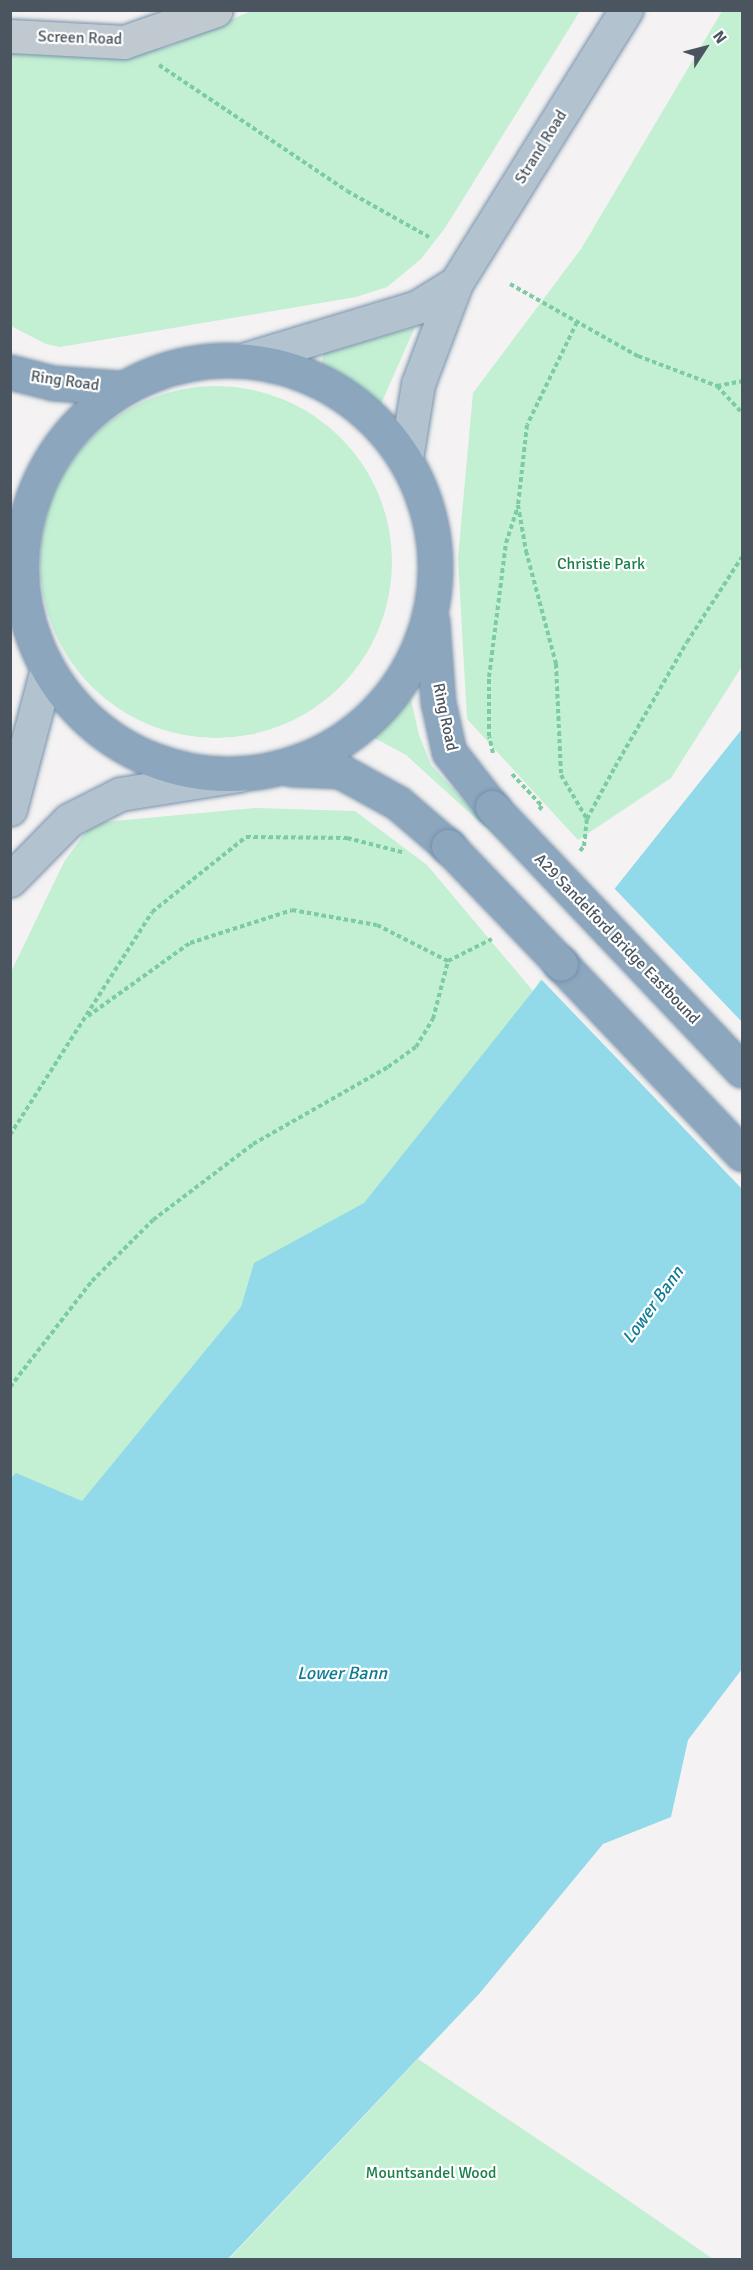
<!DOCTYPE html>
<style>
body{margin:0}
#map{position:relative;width:753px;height:2270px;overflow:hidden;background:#f4f2f2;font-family:Signika,sans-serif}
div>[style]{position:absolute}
.green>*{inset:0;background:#c3efd3}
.round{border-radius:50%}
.water>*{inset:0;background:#92daea}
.pier>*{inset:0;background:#f4f2f2}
.path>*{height:4px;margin-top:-2px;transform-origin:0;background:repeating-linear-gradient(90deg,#7ccca2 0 4.5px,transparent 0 7.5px)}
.roads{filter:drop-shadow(0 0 2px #7791aa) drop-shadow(0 0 2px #7791aa)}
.street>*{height:33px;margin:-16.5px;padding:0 16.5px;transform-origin:16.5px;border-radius:16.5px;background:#c0c9d0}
.primary>*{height:33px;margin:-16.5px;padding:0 16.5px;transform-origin:16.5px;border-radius:16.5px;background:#b3c2cf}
.highway>*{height:33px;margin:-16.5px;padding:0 16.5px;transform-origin:16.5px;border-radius:16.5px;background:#8ca6be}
.highway>.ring{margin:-16.5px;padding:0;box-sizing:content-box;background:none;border:33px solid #8ca6be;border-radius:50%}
.bridges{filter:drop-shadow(0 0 2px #7791aa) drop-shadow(0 0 2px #7791aa)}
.highway-bridge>*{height:33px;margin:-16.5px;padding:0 16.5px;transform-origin:16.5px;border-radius:16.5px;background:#8ca6be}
span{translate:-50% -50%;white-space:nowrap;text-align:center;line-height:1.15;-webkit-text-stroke:4.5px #fff;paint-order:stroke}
.street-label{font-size:16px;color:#4a555f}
.park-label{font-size:16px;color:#1b804a}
.water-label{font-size:18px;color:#117c94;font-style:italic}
.frame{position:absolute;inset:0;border:12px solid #4a555f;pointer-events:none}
.north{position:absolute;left:675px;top:18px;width:60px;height:60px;-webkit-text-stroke:4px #fff;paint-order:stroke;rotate:54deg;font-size:16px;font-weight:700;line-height:24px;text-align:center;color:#4a555f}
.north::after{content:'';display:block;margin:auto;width:21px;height:27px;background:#4a555f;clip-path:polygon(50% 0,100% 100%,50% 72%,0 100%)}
</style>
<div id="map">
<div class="green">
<div style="clip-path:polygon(251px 11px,580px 11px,445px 228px,421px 259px,387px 287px,356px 297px,60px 347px,46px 344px,11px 326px,11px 50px,130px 55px,170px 46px)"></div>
<div style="clip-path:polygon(722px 11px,742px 11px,742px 666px,671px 778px,578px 840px,467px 719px,458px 558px,473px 393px,581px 249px)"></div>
<div style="clip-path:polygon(415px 327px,381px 404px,322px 364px,323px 353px)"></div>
<div class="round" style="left:40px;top:386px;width:352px;height:352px"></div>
<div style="clip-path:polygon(409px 691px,419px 735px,431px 765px,505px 845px,406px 755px,369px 735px)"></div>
<div style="clip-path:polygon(255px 808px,355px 811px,427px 865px,533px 991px,541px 979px,554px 994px,10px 1740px,10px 974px,64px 862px,92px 823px)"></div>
<div style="clip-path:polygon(418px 2059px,596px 2178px,713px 2259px,228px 2260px)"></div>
</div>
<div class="water">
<div style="clip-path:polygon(742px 729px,742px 1669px,688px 1740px,671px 1817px,603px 1844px,479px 1994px,228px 2259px,11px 2259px,10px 1479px,16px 1473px,82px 1501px,241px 1307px,254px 1263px,364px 1203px)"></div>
</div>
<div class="pier">
<div style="clip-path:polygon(613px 887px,742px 1022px,742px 1189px,540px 978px)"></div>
</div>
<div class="path">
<div style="left:159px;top:65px;width:226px;rotate:33.8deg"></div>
<div style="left:347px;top:191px;width:94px;rotate:29.3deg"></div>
<div style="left:510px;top:284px;width:147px;rotate:29.4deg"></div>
<div style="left:638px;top:356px;width:85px;rotate:20.8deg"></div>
<div style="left:717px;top:386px;width:25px;rotate:-11deg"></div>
<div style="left:577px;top:322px;width:114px;rotate:115.9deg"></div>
<div style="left:527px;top:425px;width:81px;rotate:96.4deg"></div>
<div style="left:518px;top:505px;width:47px;rotate:80.1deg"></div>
<div style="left:526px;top:551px;width:117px;rotate:75.1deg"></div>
<div style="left:556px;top:664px;width:111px;rotate:87.4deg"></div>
<div style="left:561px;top:775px;width:51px;rotate:59.4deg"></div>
<div style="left:717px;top:386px;width:37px;rotate:47deg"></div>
<div style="left:493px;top:753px;width:17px;rotate:-103deg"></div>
<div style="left:489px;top:736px;width:59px;rotate:-90deg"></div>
<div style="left:489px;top:677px;width:135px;rotate:-82.8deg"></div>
<div style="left:506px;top:543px;width:39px;rotate:-72deg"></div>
<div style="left:512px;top:774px;width:44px;rotate:46.8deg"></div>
<div style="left:542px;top:806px;width:6px;rotate:129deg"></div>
<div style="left:580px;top:851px;width:6px;rotate:-51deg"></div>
<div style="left:584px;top:846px;width:27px;rotate:-84deg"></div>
<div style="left:587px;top:819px;width:59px;rotate:-61.7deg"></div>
<div style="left:615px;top:767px;width:144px;rotate:-60.1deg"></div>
<div style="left:687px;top:642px;width:101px;rotate:-57.1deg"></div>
<div style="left:88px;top:1016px;width:125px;rotate:-35.6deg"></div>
<div style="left:190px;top:943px;width:107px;rotate:-17.9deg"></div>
<div style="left:292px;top:910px;width:86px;rotate:10deg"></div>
<div style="left:377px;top:925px;width:80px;rotate:26.9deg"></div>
<div style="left:10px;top:1135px;width:264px;rotate:-57.5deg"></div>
<div style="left:152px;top:912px;width:120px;rotate:-38.6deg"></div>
<div style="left:246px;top:837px;width:101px;rotate:0.6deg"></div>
<div style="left:347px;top:838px;width:57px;rotate:14.3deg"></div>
<div style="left:10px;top:1387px;width:134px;rotate:-52.3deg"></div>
<div style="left:92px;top:1281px;width:86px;rotate:-45deg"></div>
<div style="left:153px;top:1220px;width:126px;rotate:-37.2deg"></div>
<div style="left:253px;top:1144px;width:155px;rotate:-29.7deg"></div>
<div style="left:388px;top:1067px;width:34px;rotate:-36deg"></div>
<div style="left:416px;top:1047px;width:33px;rotate:-59deg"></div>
<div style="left:433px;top:1019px;width:60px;rotate:-75.5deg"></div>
<div style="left:448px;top:961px;width:49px;rotate:-26.6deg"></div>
</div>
<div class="roads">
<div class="street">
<div style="left:10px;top:36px;width:114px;rotate:3deg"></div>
<div style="left:124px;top:42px;width:97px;rotate:-19.2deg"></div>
</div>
<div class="primary">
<div style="left:246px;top:359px;width:179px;rotate:-16.9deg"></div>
<div style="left:417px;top:307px;width:46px;rotate:-31.6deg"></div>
<div style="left:406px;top:458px;width:75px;rotate:-80.8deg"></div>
<div style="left:418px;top:384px;width:108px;rotate:-69.4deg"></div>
<div style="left:456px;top:283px;width:322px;rotate:-58.1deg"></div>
<div style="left:10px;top:809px;width:145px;rotate:-75.2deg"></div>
<div style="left:10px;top:880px;width:84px;rotate:-45.5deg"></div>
<div style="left:69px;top:820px;width:57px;rotate:-27deg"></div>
<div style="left:120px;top:794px;width:121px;rotate:-9.1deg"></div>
</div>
<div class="highway">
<div class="ring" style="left:21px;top:360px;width:381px;height:381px"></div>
<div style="left:10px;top:372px;width:44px;rotate:14.3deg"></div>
<div style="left:53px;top:383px;width:67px;rotate:4.3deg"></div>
<div style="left:432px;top:621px;width:81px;rotate:85.8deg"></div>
<div style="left:438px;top:702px;width:51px;rotate:77.6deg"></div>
<div style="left:449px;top:752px;width:70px;rotate:52deg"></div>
<div style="left:291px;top:769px;width:49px;rotate:2.3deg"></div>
<div style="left:340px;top:771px;width:66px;rotate:28.9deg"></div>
<div style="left:398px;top:803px;width:66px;rotate:40.7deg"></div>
<div style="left:561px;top:964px;width:262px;rotate:46.4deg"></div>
</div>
</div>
<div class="bridges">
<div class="highway-bridge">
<div style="left:492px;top:807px;width:363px;rotate:46.5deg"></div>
<div style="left:448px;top:846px;width:163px;rotate:46.2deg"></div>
</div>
</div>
<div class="street-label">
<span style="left:80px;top:38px;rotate:2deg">Screen Road</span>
<span style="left:541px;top:147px;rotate:-58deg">Strand Road</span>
<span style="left:65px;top:381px;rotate:8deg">Ring Road</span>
<span style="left:445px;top:717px;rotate:78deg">Ring Road</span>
<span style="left:617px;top:939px;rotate:46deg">A29 Sandelford Bridge Eastbound</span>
</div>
<div class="park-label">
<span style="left:601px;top:564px">Christie Park</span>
<span style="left:431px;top:2173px">Mountsandel Wood</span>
</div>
<div class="water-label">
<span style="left:653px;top:1305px;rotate:-54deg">Lower Bann</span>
<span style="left:342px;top:1673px">Lower Bann</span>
</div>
<div class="frame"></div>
<div class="north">N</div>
</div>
